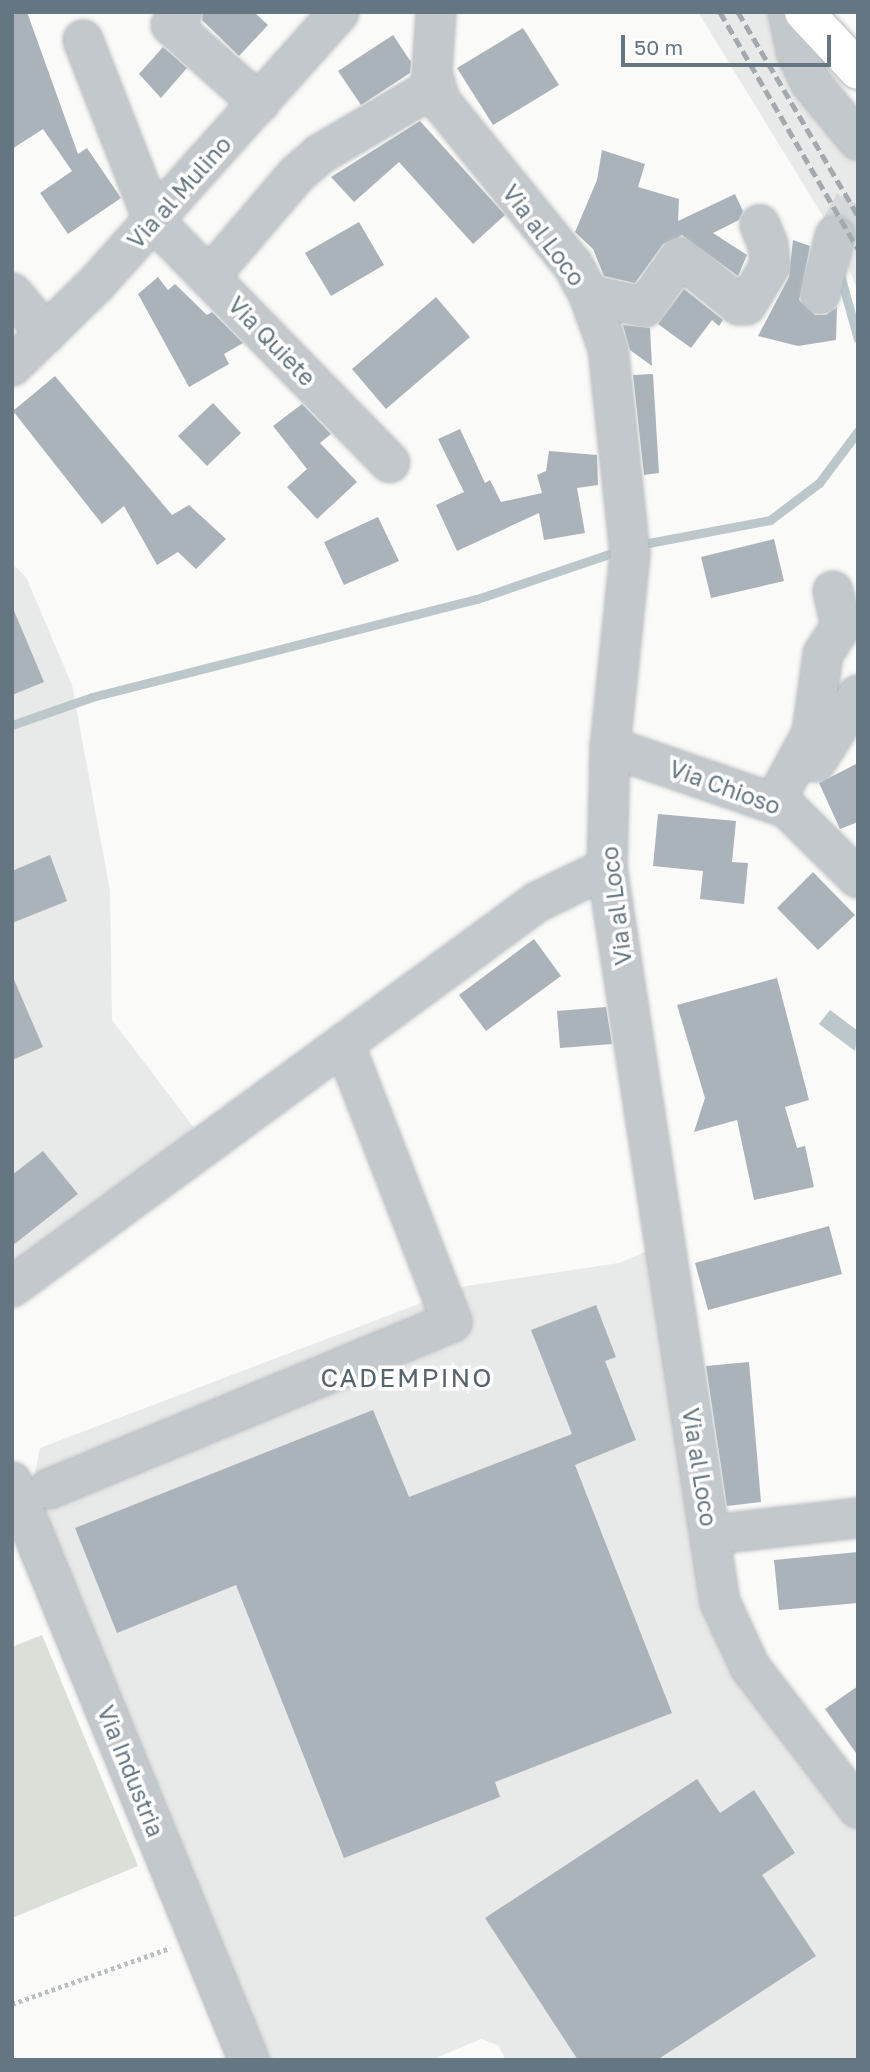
<!DOCTYPE html>
<style>
body{margin:0}
#map{position:relative;width:870px;height:2072px;overflow:hidden;background:#fafaf8;font-family:"Golos Text",sans-serif}
div>[style]{position:absolute}
.built>*{inset:0;background:#e8e9e9}
.green>*{inset:0;background:#dadfd7}
.water>*{inset:0;background:#bbc7cb}
.stream>*{height:9px;margin:-4.5px;padding:0 4.5px;transform-origin:4.5px;border-radius:4.5px;background:#bbc7cb}
.building>*{inset:0;background:#aab3b9}
.minor-tunnel>*{height:38px;margin-top:-19px;transform-origin:0;background:repeating-linear-gradient(90deg,#d5d9db 0 38px,transparent 0 57px)}
.path>*{height:4.5px;margin-top:-2.25px;transform-origin:0;background:repeating-linear-gradient(90deg,#bbbfc2 0 3.5px,transparent 0 7px)}
.roads{filter:drop-shadow(0 0 2px #b5babe) drop-shadow(0 0 2px #b5babe)}
.minor>*{height:38px;margin:-19px;padding:0 19px;transform-origin:19px;border-radius:19px;background:#c3c8cc}
.major>*{height:38px;margin:-19px;padding:0 19px;transform-origin:19px;border-radius:19px;background:#fff}
.rail>*{height:5px;margin-top:-2.5px;transform-origin:0;background:repeating-linear-gradient(90deg,#a2aab0 0 10px,transparent 0 15px)}
span{translate:-50% -50%;white-space:nowrap;text-align:center;line-height:1.15;-webkit-text-stroke:7px #fff;paint-order:stroke}
.street-label{font-size:23px;color:#657683}
.quarter-label{font-size:26px;color:#57646e;letter-spacing:2px}
.frame{position:absolute;inset:0;border:14px solid #657683;pointer-events:none}
.scale{position:absolute;left:621px;top:35px;width:210px;height:32px;box-sizing:border-box;border:4px solid #657683;border-top:0;padding-left:9px;font-size:21px;line-height:24px;white-space:nowrap;color:#657683;-webkit-text-stroke:5px #fff;paint-order:stroke}
</style>
<div id="map">
<div class="built">
<div style="clip-path:polygon(698px 12px,769px 12px,858px 113px,858px 291px,835px 236px)"></div>
<div style="clip-path:polygon(12px 563px,26px 577px,72px 685px,110px 891px,112px 1020px,198px 1133px,12px 1287px)"></div>
<div style="clip-path:polygon(666px 1243px,720px 1602px,858px 1806px,858px 2060px,506px 2060px,498px 2045px,481px 2039px,431px 2060px,226px 2060px,19px 1552px,40px 1448px,466px 1286px,619px 1263px)"></div>
</div>
<div class="green">
<div style="clip-path:polygon(42px 1635px,138px 1866px,12px 1918px,12px 1647px)"></div>
</div>
<div class="water">
<div style="clip-path:polygon(830px 1010px,858px 1031px,855px 1051px,819px 1024px)"></div>
</div>
<div class="stream">
<div style="left:840px;top:275px;width:66px;rotate:74.3deg"></div>
<div style="left:638px;top:545px;width:134px;rotate:-10.7deg"></div>
<div style="left:770px;top:520px;width:61px;rotate:-37.1deg"></div>
<div style="left:819px;top:483px;width:65px;rotate:-53.1deg"></div>
<div style="left:12px;top:725px;width:85px;rotate:-19.3deg"></div>
<div style="left:92px;top:697px;width:397px;rotate:-14.3deg"></div>
<div style="left:477px;top:599px;width:152px;rotate:-18.8deg"></div>
</div>
<div class="building">
<div style="clip-path:polygon(12px 12px,27px 12px,78px 154px,87px 148px,121px 198px,68px 234px,40px 193px,72px 171px,43px 129px,12px 149px)"></div>
<div style="clip-path:polygon(203px 12px,254px 12px,268px 25px,239px 56px,202px 20px)"></div>
<div style="clip-path:polygon(523px 28px,559px 85px,493px 125px,457px 68px)"></div>
<div style="clip-path:polygon(393px 35px,411px 62px,410px 73px,361px 105px,338px 71px)"></div>
<div style="clip-path:polygon(163px 47px,187px 68px,161px 98px,139px 74px)"></div>
<div style="clip-path:polygon(420px 121px,505px 215px,473px 244px,399px 162px,354px 202px,331px 177px)"></div>
<div style="clip-path:polygon(602px 150px,645px 164px,638px 187px,679px 199px,678px 221px,735px 194px,743px 211px,739px 220px,713px 233px,747px 255px,738px 276px,682px 235px,663px 244px,635px 283px,604px 276px,593px 249px,575px 232px,597px 180px)"></div>
<div style="clip-path:polygon(359px 222px,384px 265px,331px 296px,305px 253px)"></div>
<div style="clip-path:polygon(793px 240px,810px 246px,799px 300px,815px 315px,826px 315px,837px 307px,836px 340px,798px 346px,758px 336px,789px 277px)"></div>
<div style="clip-path:polygon(158px 277px,168px 290px,175px 284px,207px 315px,212px 312px,243px 343px,224px 354px,229px 364px,189px 387px,138px 294px)"></div>
<div style="clip-path:polygon(684px 289px,723px 320px,719px 326px,712px 320px,691px 348px,658px 324px)"></div>
<div style="clip-path:polygon(436px 297px,470px 337px,386px 409px,352px 369px)"></div>
<div style="clip-path:polygon(623px 325px,650px 328px,652px 366px,630px 350px)"></div>
<div style="clip-path:polygon(653px 374px,659px 473px,644px 475px,633px 375px)"></div>
<div style="clip-path:polygon(55px 376px,172px 515px,189px 505px,226px 539px,196px 569px,178px 552px,157px 565px,124px 506px,102px 524px,13px 411px)"></div>
<div style="clip-path:polygon(213px 403px,241px 433px,207px 466px,178px 436px)"></div>
<div style="clip-path:polygon(302px 404px,331px 434px,320px 443px,357px 482px,317px 519px,287px 487px,307px 469px,273px 426px)"></div>
<div style="clip-path:polygon(460px 429px,485px 483px,490px 480px,501px 502px,542px 493px,537px 475px,546px 471px,549px 451px,597px 455px,598px 485px,577px 488px,585px 533px,544px 540px,539px 513px,457px 551px,436px 505px,464px 492px,438px 439px)"></div>
<div style="clip-path:polygon(378px 517px,399px 561px,344px 585px,324px 542px)"></div>
<div style="clip-path:polygon(774px 539px,784px 581px,711px 598px,701px 557px)"></div>
<div style="clip-path:polygon(12px 606px,44px 682px,12px 695px)"></div>
<div style="clip-path:polygon(858px 763px,858px 822px,840px 829px,819px 783px)"></div>
<div style="clip-path:polygon(658px 814px,736px 821px,732px 862px,748px 863px,744px 904px,700px 899px,703px 871px,653px 866px)"></div>
<div style="clip-path:polygon(50px 855px,67px 901px,12px 923px,12px 871px)"></div>
<div style="clip-path:polygon(813px 872px,855px 915px,818px 950px,777px 908px)"></div>
<div style="clip-path:polygon(534px 939px,561px 976px,486px 1031px,459px 995px)"></div>
<div style="clip-path:polygon(12px 975px,43px 1047px,12px 1060px)"></div>
<div style="clip-path:polygon(777px 978px,809px 1100px,785px 1107px,797px 1148px,805px 1146px,814px 1187px,754px 1200px,737px 1120px,694px 1132px,705px 1098px,677px 1005px)"></div>
<div style="clip-path:polygon(606px 1007px,612px 1044px,560px 1048px,557px 1011px)"></div>
<div style="clip-path:polygon(43px 1151px,78px 1194px,12px 1246px,12px 1175px)"></div>
<div style="clip-path:polygon(829px 1226px,842px 1274px,708px 1310px,695px 1263px)"></div>
<div style="clip-path:polygon(596px 1305px,616px 1357px,605px 1361px,636px 1440px,575px 1465px,672px 1713px,495px 1782px,500px 1797px,344px 1858px,236px 1585px,117px 1633px,75px 1528px,373px 1410px,409px 1497px,572px 1434px,531px 1330px)"></div>
<div style="clip-path:polygon(749px 1362px,761px 1502px,727px 1506px,706px 1366px)"></div>
<div style="clip-path:polygon(858px 1552px,858px 1603px,779px 1610px,774px 1560px)"></div>
<div style="clip-path:polygon(858px 1686px,858px 1756px,825px 1709px)"></div>
<div style="clip-path:polygon(697px 1779px,720px 1813px,754px 1790px,795px 1853px,762px 1875px,816px 1956px,657px 2060px,578px 2060px,485px 1918px)"></div>
</div>
<div class="minor-tunnel">
<div style="left:835px;top:236px;width:47px;rotate:-60.7deg"></div>
</div>
<div class="path">
<div style="left:12px;top:2004px;width:168px;rotate:-19.5deg"></div>
</div>
<div class="roads">
<div class="minor">
<div style="left:182px;top:12px;width:17px;rotate:130deg"></div>
<div style="left:171px;top:25px;width:118px;rotate:41.6deg"></div>
<div style="left:436px;top:12px;width:61px;rotate:93.8deg"></div>
<div style="left:432px;top:73px;width:29px;rotate:74deg"></div>
<div style="left:440px;top:101px;width:211px;rotate:51deg"></div>
<div style="left:573px;top:265px;width:34px;rotate:62deg"></div>
<div style="left:589px;top:295px;width:56px;rotate:70.3deg"></div>
<div style="left:608px;top:348px;width:207px;rotate:83.9deg"></div>
<div style="left:630px;top:554px;width:194px;rotate:95.9deg"></div>
<div style="left:610px;top:747px;width:121px;rotate:91.4deg"></div>
<div style="left:607px;top:868px;width:743px;rotate:81.25deg"></div>
<div style="left:720px;top:1602px;width:72px;rotate:65.2deg"></div>
<div style="left:750px;top:1667px;width:178px;rotate:52.5deg"></div>
<div style="left:788px;top:12px;width:40px;rotate:78deg"></div>
<div style="left:796px;top:51px;width:35px;rotate:65deg"></div>
<div style="left:811px;top:83px;width:74px;rotate:50.5deg"></div>
<div style="left:83px;top:40px;width:193px;rotate:68.7deg"></div>
<div style="left:153px;top:220px;width:339px;rotate:45.7deg"></div>
<div style="left:210px;top:276px;width:133px;rotate:-49.6deg"></div>
<div style="left:296px;top:175px;width:32px;rotate:-41deg"></div>
<div style="left:320px;top:154px;width:132px;rotate:-30.4deg"></div>
<div style="left:12px;top:293px;width:53px;rotate:50.3deg"></div>
<div style="left:820px;top:294px;width:60px;rotate:-75.5deg"></div>
<div style="left:589px;top:295px;width:57px;rotate:12.1deg"></div>
<div style="left:645px;top:307px;width:61px;rotate:-55deg"></div>
<div style="left:680px;top:257px;width:76px;rotate:39.1deg"></div>
<div style="left:739px;top:305px;width:7px"></div>
<div style="left:746px;top:305px;width:46px;rotate:-58.4deg"></div>
<div style="left:770px;top:266px;width:21px;rotate:-95deg"></div>
<div style="left:768px;top:245px;width:22px;rotate:-112deg"></div>
<div style="left:12px;top:366px;width:119px;rotate:-44.3deg"></div>
<div style="left:97px;top:283px;width:363px;rotate:-48.2deg"></div>
<div style="left:610px;top:747px;width:187px;rotate:19deg"></div>
<div style="left:787px;top:808px;width:100px;rotate:44.6deg"></div>
<div style="left:816px;top:762px;width:79px;rotate:-57.9deg"></div>
<div style="left:774px;top:803px;width:80px;rotate:-61.5deg"></div>
<div style="left:812px;top:733px;width:80px;rotate:-82.1deg"></div>
<div style="left:823px;top:654px;width:33px;rotate:-57deg"></div>
<div style="left:841px;top:626px;width:36px;rotate:-103deg"></div>
<div style="left:12px;top:1287px;width:651px;rotate:-36.25deg"></div>
<div style="left:537px;top:902px;width:78px;rotate:-25.9deg"></div>
<div style="left:12px;top:1482px;width:625px;rotate:67.7deg"></div>
<div style="left:49px;top:1489px;width:436px;rotate:-22.5deg"></div>
<div style="left:452px;top:1322px;width:298px;rotate:-111.2deg"></div>
<div style="left:710px;top:1535px;width:149px;rotate:-6.6deg"></div>
</div>
<div class="major">
<div style="left:804px;top:12px;width:79px;rotate:47deg"></div>
</div>
</div>
<div class="rail">
<div style="left:720px;top:12px;width:274px;rotate:59.8deg"></div>
<div style="left:738px;top:12px;width:237px;rotate:59.5deg"></div>
</div>
<div class="street-label">
<span style="left:179px;top:192px;rotate:-48deg">Via al Mulino</span>
<span style="left:544px;top:235px;rotate:53deg">Via al Loco</span>
<span style="left:272px;top:341px;rotate:46deg">Via Quiete</span>
<span style="left:725px;top:787px;rotate:20deg">Via Chioso</span>
<span style="left:616px;top:906px;rotate:-97deg">Via al Loco</span>
<span style="left:700px;top:1467px;rotate:81deg">Via al Loco</span>
<span style="left:131px;top:1771px;rotate:68deg">Via Industria</span>
</div>
<div class="quarter-label">
<span style="left:407px;top:1378px">CADEMPINO</span>
</div>
<div class="frame"></div>
<div class="scale">50 m</div>
</div>
